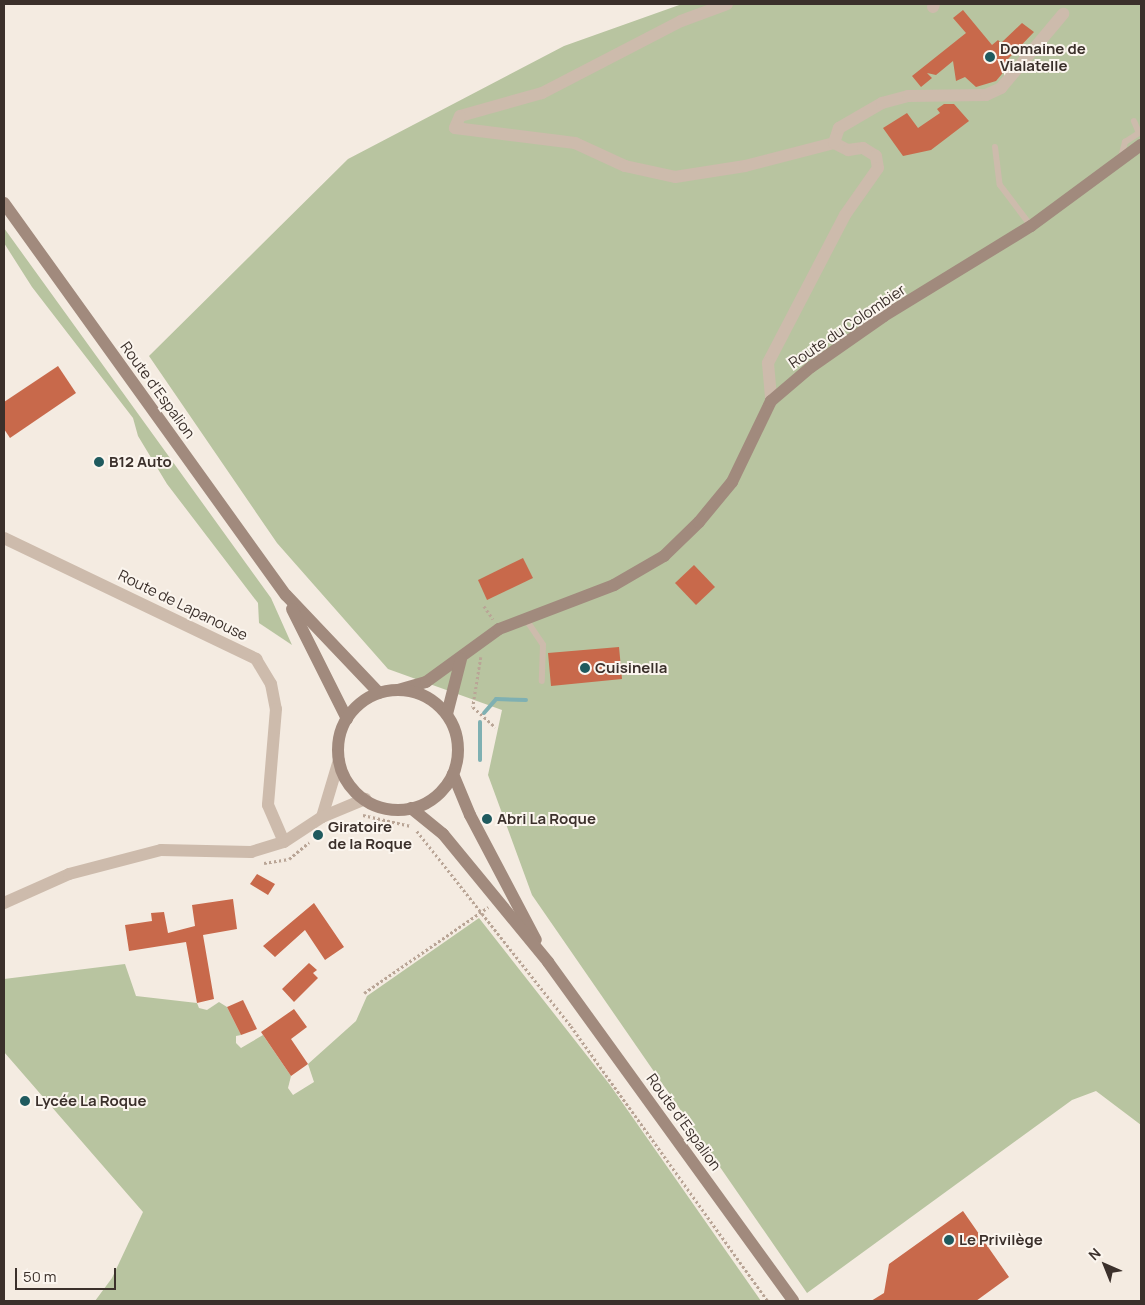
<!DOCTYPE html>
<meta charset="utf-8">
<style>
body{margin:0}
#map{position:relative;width:1145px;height:1305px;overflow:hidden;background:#f4ebe1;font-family:Manrope,sans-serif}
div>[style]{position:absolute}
.green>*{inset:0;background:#b8c4a0}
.stream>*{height:4px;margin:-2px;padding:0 2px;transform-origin:2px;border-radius:2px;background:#7fb0b2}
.building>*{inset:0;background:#c8694b}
.path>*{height:2.5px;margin-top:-1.25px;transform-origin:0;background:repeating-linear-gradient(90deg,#b9a596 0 2.5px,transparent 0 5px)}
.lane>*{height:6px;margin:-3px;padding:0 3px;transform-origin:3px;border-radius:3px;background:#cdbbac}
.street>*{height:12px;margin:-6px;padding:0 6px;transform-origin:6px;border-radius:6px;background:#cdbbac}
.secondary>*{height:12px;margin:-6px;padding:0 6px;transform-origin:6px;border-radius:6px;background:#a18a7d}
.secondary>.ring{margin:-6px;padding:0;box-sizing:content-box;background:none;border:12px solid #a18a7d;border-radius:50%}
.dots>*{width:14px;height:14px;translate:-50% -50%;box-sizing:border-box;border:2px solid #fbf5ee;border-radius:50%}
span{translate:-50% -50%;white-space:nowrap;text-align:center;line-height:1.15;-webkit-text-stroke:4px #fbf5ee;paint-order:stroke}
.poi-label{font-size:15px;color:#3b302b;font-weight:700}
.left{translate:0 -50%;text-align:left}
.street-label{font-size:15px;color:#3b302b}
.frame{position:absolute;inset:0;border:5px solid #3b302b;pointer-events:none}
.north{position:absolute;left:1080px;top:1240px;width:50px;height:50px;-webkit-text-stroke:4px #fbf5ee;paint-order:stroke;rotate:316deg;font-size:14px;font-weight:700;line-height:20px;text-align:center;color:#3b302b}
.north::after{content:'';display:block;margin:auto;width:18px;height:22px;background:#3b302b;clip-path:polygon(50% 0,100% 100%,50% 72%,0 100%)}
.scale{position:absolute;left:15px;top:1268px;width:101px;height:22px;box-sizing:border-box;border:2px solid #3b302b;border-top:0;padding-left:6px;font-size:15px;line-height:18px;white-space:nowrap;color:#3b302b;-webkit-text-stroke:4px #fbf5ee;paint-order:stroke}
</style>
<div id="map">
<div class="green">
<div style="clip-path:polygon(682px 4px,1141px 4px,1141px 1125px,1096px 1091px,1072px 1100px,807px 1293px,532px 895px,488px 775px,502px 710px,388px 669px,277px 543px,149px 356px,348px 159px,564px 46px)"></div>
<div style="clip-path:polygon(4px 228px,271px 598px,292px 645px,259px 623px,258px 603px,167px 484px,138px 436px,133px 418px,32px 287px,4px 243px)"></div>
<div style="clip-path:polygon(479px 918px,610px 1085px,761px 1301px,95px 1301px,112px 1278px,143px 1212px,4px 1052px,4px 979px,125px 964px,136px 996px,197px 1003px,199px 1008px,207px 1010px,219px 1002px,227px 1007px,241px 1035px,236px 1036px,236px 1043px,241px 1048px,263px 1035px,291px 1076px,288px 1088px,293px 1095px,314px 1082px,308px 1064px,356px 1021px,367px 996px)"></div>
</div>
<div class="stream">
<div style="left:484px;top:713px;width:18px;rotate:-49deg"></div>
<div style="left:496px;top:699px;width:30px;rotate:2deg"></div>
<div style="left:480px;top:722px;width:38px;rotate:90deg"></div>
</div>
<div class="building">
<div style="clip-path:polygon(963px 10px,992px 45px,998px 40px,1001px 43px,1022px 23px,1034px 32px,1008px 59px,1012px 62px,996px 81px,976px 87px,965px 77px,956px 81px,953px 61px,936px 75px,927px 73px,932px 78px,921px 87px,912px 76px,966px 33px,953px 18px)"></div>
<div style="clip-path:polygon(944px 104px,954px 104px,969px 121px,931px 150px,903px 156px,883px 128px,907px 113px,918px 128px,940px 113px,937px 109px)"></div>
<div style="clip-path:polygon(58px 366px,76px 393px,10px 438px,4px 429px,4px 402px)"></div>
<div style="clip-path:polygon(523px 558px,533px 578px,487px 600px,478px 580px)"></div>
<div style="clip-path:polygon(694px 565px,715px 587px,696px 605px,675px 583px)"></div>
<div style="clip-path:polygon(619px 647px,622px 679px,551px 686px,548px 653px)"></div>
<div style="clip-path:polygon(257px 874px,275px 884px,268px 895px,250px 884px)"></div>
<div style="clip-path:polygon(233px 899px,237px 929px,203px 935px,214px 999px,197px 1003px,186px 942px,129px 951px,125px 925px,152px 921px,151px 913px,164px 912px,168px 933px,195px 926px,192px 905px)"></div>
<div style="clip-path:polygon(314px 903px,344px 947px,325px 960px,305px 930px,275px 957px,263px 946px)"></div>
<div style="clip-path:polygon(309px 963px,317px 970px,313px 973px,318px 978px,294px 1002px,282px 989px)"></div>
<div style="clip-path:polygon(243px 1000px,257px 1029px,241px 1035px,227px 1007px)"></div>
<div style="clip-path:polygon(294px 1009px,307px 1027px,291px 1039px,308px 1064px,291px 1076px,261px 1032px)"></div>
<div style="clip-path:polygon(963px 1211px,1009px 1277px,976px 1301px,871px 1301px,884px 1293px,889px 1264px)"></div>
</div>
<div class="path">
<div style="left:484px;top:606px;width:16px;rotate:55deg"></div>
<div style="left:481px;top:657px;width:51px;rotate:99.1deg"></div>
<div style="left:473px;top:707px;width:30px;rotate:42deg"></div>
<div style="left:363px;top:815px;width:49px;rotate:12.9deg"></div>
<div style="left:417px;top:831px;width:248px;rotate:51.7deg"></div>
<div style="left:571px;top:1026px;width:338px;rotate:54.4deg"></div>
<div style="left:264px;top:863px;width:25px;rotate:-9deg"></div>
<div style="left:289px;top:859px;width:26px;rotate:-40deg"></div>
<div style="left:364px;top:993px;width:151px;rotate:-34.7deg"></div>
</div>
<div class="lane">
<div style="left:995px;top:147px;width:38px;rotate:83deg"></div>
<div style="left:1000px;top:185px;width:51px;rotate:52.9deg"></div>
<div style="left:1121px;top:157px;width:16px;rotate:-75deg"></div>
<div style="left:1125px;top:142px;width:17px;rotate:-33deg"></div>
<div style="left:1139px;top:133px;width:13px;rotate:-113deg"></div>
<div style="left:525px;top:618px;width:32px;rotate:56deg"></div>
<div style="left:543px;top:645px;width:36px;rotate:92deg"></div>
</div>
<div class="street">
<div style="left:727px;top:4px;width:49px;rotate:159.7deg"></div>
<div style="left:681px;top:21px;width:157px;rotate:152.6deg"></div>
<div style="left:542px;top:93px;width:85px;rotate:164.3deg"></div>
<div style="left:460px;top:116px;width:13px;rotate:113deg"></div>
<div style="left:455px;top:128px;width:121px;rotate:7.1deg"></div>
<div style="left:575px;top:143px;width:55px;rotate:24.7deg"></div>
<div style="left:625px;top:166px;width:51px;rotate:12.4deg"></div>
<div style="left:675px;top:177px;width:71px;rotate:-8.9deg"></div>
<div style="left:745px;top:166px;width:92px;rotate:-14.5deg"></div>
<div style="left:834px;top:143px;width:16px;rotate:27deg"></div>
<div style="left:848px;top:150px;width:15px;rotate:-8deg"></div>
<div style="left:863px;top:148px;width:15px;rotate:32deg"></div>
<div style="left:876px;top:156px;width:12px;rotate:81deg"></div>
<div style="left:878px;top:168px;width:57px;rotate:125.1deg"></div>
<div style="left:845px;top:215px;width:167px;rotate:117.5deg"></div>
<div style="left:768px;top:363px;width:38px;rotate:85deg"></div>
<div style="left:933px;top:7px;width:3px;rotate:-72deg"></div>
<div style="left:834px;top:143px;width:16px;rotate:-72deg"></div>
<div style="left:839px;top:128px;width:50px;rotate:-30.2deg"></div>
<div style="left:882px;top:103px;width:27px;rotate:-15deg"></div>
<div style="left:908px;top:96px;width:78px;rotate:-0.7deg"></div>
<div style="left:986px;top:95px;width:17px;rotate:-25deg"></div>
<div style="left:1001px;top:88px;width:97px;rotate:-50deg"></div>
<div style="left:4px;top:538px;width:280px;rotate:25.6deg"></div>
<div style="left:256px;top:659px;width:29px;rotate:59deg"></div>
<div style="left:271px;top:684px;width:25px;rotate:79deg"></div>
<div style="left:276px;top:709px;width:96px;rotate:94.8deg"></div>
<div style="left:268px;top:805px;width:40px;rotate:66.6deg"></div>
<div style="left:322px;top:817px;width:59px;rotate:-73.4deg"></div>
<div style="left:4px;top:903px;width:71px;rotate:-24deg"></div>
<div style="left:69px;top:874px;width:95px;rotate:-14.6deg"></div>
<div style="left:161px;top:850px;width:90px;rotate:1.3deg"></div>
<div style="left:251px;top:852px;width:34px;rotate:-17deg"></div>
<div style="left:284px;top:842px;width:45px;rotate:-33.3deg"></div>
<div style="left:322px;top:817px;width:47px;rotate:-22.7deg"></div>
</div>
<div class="secondary">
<div style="left:4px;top:203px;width:483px;rotate:54.3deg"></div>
<div style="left:286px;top:595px;width:135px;rotate:46.5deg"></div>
<div style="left:292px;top:609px;width:123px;rotate:63.4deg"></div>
<div style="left:398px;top:690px;width:29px;rotate:-16deg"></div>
<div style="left:426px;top:682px;width:90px;rotate:-36deg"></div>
<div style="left:499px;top:629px;width:123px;rotate:-20.9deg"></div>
<div style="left:614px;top:585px;width:58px;rotate:-30.1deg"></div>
<div style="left:664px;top:556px;width:49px;rotate:-44.2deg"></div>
<div style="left:699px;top:522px;width:52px;rotate:-50.5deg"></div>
<div style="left:732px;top:482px;width:90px;rotate:-64.3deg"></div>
<div style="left:771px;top:401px;width:52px;rotate:-40.4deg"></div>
<div style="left:811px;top:367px;width:89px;rotate:-34.9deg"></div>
<div style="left:884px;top:316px;width:172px;rotate:-31.5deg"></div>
<div style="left:1031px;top:226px;width:137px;rotate:-36.4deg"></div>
<div class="ring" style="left:338px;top:690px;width:108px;height:108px"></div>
<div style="left:447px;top:714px;width:57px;rotate:-75.7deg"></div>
<div style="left:453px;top:774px;width:44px;rotate:67.5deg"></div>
<div style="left:470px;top:815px;width:141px;rotate:62.2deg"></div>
<div style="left:411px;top:808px;width:41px;rotate:39.1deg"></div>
<div style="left:443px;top:834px;width:166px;rotate:50.6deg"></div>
<div style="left:548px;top:962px;width:418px;rotate:54.1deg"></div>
</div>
<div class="dots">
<div style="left:990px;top:57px;background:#1f5a5e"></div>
<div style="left:99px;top:462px;background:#1f5a5e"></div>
<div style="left:585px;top:668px;background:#1f5a5e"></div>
<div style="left:487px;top:819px;background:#1f5a5e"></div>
<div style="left:318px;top:835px;background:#1f5a5e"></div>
<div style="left:25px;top:1101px;background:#1f5a5e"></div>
<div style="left:949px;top:1240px;background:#1f5a5e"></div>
</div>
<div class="poi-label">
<span class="left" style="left:1000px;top:57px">Domaine de<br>Vialatelle</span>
<span class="left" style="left:109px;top:462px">B12 Auto</span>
<span class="left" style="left:595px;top:668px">Cuisinella</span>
<span class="left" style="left:497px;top:819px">Abri La Roque</span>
<span class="left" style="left:328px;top:835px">Giratoire<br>de la Roque</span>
<span class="left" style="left:35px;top:1101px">Lycée La Roque</span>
<span class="left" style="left:959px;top:1240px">Le Privilège</span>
</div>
<div class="street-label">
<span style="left:847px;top:326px;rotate:-34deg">Route du Colombier</span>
<span style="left:158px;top:390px;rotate:54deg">Route d'Espalion</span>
<span style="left:183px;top:605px;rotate:26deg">Route de Lapanouse</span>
<span style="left:684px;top:1122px;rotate:54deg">Route d'Espalion</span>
</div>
<div class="frame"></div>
<div class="north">N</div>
<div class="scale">50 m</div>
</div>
